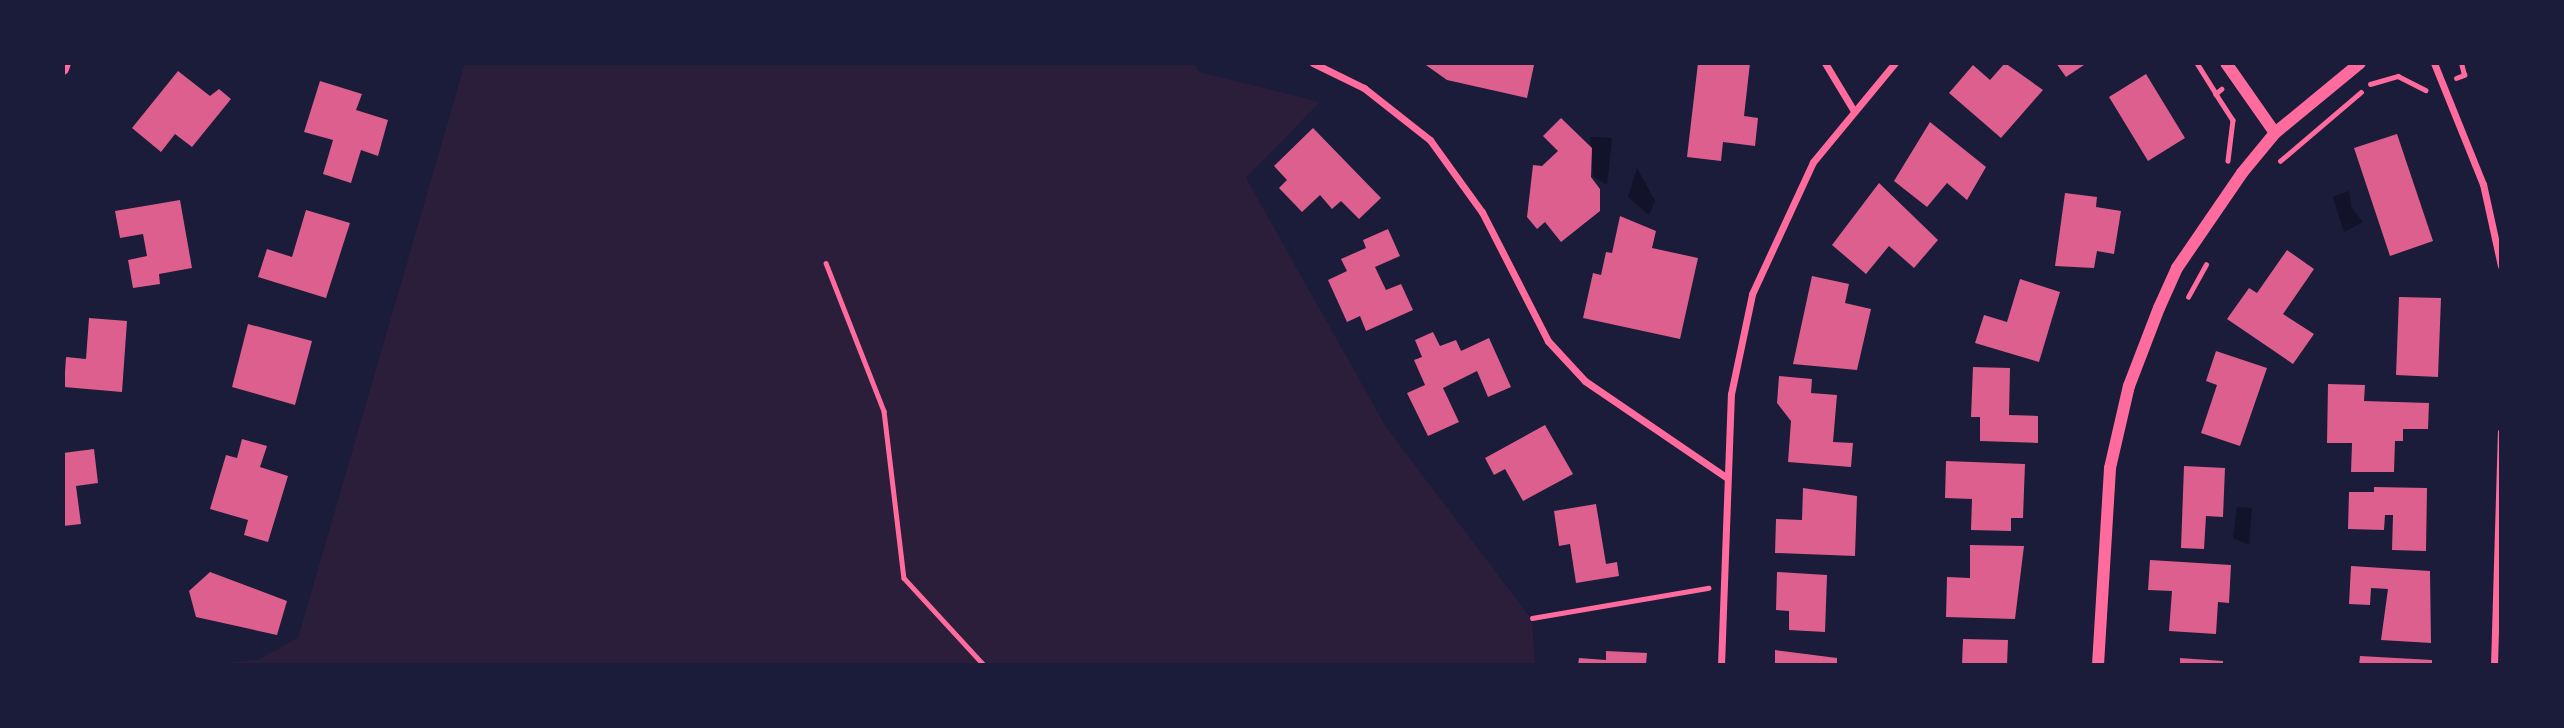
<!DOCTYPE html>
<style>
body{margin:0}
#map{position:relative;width:2564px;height:728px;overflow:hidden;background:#1b1b3a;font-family:"Playfair Display",serif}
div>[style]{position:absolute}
.green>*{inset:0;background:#2a1e3b}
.water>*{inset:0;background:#12122b}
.building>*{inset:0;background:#dd5f8e}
.path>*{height:4.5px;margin:-2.25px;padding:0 2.25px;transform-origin:2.25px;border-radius:2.25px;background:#ff6b9d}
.minor>*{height:7px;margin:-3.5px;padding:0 3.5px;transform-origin:3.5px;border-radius:3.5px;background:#ff6b9d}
.tertiary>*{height:12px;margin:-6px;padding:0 6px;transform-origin:6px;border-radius:6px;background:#ff6b9d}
span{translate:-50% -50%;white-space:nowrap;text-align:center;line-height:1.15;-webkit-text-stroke:7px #1b1b3a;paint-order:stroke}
.frame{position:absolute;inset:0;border:65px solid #1b1b3a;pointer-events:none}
</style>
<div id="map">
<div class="green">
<div style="clip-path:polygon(465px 63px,1194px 63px,1199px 72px,1320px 102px,1246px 178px,1386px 427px,1532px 620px,1535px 665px,210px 665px,257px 660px,298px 638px)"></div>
</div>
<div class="water">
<div style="clip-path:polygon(1590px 137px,1612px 138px,1607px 185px,1593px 176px)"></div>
<div style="clip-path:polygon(1637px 168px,1655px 201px,1649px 215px,1628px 197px)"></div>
<div style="clip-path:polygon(2349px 191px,2351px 207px,2363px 222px,2344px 232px,2333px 197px)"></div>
<div style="clip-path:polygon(2237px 507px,2252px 508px,2249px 545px,2233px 538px)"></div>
</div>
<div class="building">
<div style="clip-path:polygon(1423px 63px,1524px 63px,1534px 65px,1527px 98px,1447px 80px)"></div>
<div style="clip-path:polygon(1698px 63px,1750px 63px,1744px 116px,1758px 118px,1755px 146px,1723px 142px,1721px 161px,1687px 157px)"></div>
<div style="clip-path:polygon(2005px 63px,2043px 90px,2001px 138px,1949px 93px,1973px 65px,1990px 80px)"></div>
<div style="clip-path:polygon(2056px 63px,2087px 63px,2066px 77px)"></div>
<div style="clip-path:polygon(178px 71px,210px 96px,219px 89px,231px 99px,192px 147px,175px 134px,161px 152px,132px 128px)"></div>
<div style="clip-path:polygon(2146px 74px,2185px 138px,2148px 161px,2109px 97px)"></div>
<div style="clip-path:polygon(320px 81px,362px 94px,356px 110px,388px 120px,378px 156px,361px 150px,351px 183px,323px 174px,333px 140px,304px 132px)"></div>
<div style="clip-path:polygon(1561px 118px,1592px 148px,1591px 177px,1600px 189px,1600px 211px,1561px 242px,1545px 222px,1537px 229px,1527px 217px,1533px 165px,1542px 166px,1558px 151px,1543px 136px)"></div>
<div style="clip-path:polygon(1930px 122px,1986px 167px,1967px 200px,1947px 183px,1927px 207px,1894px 181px)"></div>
<div style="clip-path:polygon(1313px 128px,1381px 198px,1359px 219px,1341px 201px,1332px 209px,1320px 195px,1302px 212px,1279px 188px,1287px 180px,1274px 166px)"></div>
<div style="clip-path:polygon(2397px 134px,2433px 241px,2390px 256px,2354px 148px)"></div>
<div style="clip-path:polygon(1879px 183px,1938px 240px,1914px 268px,1889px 246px,1866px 274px,1832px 245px)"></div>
<div style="clip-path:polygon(2065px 193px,2097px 197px,2096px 207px,2121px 211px,2114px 254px,2097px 251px,2094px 268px,2055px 266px)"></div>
<div style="clip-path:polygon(180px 200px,192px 268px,159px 274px,160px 284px,133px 288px,128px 260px,147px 256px,143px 234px,120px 238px,115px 211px)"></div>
<div style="clip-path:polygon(306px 210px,350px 223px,326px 298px,258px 277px,267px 249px,292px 257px)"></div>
<div style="clip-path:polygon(1620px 216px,1656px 231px,1652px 248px,1698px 258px,1680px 339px,1583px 318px,1593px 273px,1601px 275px,1606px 252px,1612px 253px)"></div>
<div style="clip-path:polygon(1388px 229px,1400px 256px,1375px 267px,1386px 290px,1401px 284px,1413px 310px,1366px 331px,1360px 316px,1347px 322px,1328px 280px,1347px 271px,1341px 259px,1366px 248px,1363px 240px)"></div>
<div style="clip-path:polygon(2287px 250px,2314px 269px,2283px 314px,2314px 334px,2293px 364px,2227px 319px,2249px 288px,2257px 293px)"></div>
<div style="clip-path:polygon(1812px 276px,1849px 284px,1845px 303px,1871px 309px,1857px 370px,1793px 364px)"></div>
<div style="clip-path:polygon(2020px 279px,2060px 292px,2039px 362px,1975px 343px,1984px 315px,2007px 322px)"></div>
<div style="clip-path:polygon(2399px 297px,2441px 298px,2438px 377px,2396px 375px)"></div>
<div style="clip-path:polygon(89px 318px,127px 321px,122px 392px,64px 387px,66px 357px,86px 359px)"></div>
<div style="clip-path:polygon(248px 324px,312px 341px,295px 405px,232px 387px)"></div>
<div style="clip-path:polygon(1433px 332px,1440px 346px,1456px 340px,1461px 351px,1489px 338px,1511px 387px,1488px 397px,1477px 371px,1443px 388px,1459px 422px,1428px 436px,1407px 393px,1425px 385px,1414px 360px,1422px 357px,1415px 340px)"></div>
<div style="clip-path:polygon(2216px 351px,2267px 368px,2240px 446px,2201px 433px,2217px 385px,2206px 381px)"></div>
<div style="clip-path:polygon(1973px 367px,2010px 368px,2009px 415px,2038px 416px,2038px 443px,1980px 441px,1980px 417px,1971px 417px)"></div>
<div style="clip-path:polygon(1779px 376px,1812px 379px,1811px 393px,1837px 395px,1833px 442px,1853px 443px,1851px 467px,1788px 462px,1791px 421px,1777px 403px)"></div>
<div style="clip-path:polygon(2328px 384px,2365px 385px,2364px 401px,2429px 403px,2428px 429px,2403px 429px,2403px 441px,2395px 441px,2394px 472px,2351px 472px,2352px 443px,2327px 443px)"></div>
<div style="clip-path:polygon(1545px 425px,1573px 474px,1523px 501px,1505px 469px,1494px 475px,1485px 458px)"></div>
<div style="clip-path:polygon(242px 439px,267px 446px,260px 467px,288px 476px,268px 542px,244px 535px,248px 520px,210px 509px,226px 455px,237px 458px)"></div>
<div style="clip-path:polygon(94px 449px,98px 483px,76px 486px,81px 524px,63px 526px,63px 453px)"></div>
<div style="clip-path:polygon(1946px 461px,2025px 464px,2023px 518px,2011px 518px,2011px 531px,1971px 530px,1972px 499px,1945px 498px)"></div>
<div style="clip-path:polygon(2184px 466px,2225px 468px,2223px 517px,2206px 516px,2204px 549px,2181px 548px)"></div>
<div style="clip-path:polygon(2374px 487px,2427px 488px,2426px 551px,2392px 550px,2393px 515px,2385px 515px,2384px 530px,2348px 529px,2349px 492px,2374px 492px)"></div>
<div style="clip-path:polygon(1803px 488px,1857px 496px,1855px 556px,1775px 553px,1776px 519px,1802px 520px)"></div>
<div style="clip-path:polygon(1596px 504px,1606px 564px,1617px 562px,1619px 576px,1576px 583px,1570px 544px,1559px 546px,1554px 511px)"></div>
<div style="clip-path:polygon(1970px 545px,2024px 546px,2015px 619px,1946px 617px,1947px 577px,1970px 578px)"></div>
<div style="clip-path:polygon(2150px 560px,2231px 565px,2229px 603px,2218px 602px,2216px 634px,2169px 631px,2172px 591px,2148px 590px)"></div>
<div style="clip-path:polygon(2351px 566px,2430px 571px,2431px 643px,2381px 640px,2388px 589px,2371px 588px,2370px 605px,2349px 604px)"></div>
<div style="clip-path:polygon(210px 572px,287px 601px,277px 635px,196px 617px,189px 591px)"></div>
<div style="clip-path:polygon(1777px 572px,1827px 575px,1825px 632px,1789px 630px,1789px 611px,1776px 610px)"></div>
<div style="clip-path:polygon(1963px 639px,2008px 640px,2007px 665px,1962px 665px)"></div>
<div style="clip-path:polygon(1775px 650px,1837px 658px,1837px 665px,1775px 665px)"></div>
<div style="clip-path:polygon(1606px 651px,1647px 653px,1646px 665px,1578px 665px,1579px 658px,1606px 660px)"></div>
<div style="clip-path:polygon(2360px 656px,2432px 660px,2432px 665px,2359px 665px)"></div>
<div style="clip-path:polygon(2180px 658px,2223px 661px,2223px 665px,2180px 665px)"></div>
</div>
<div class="path">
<div style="left:2197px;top:63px;width:36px;rotate:58deg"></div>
<div style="left:2456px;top:78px;width:9px;rotate:-21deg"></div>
<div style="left:2464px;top:75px;width:12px;rotate:-104deg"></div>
<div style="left:2370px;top:84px;width:29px;rotate:-16deg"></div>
<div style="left:2398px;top:76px;width:31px;rotate:27deg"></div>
<div style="left:2222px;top:89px;width:8px;rotate:140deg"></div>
<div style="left:2216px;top:94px;width:31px;rotate:57deg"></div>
<div style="left:2233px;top:120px;width:41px;rotate:97deg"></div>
<div style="left:2280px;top:161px;width:106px;rotate:-40.4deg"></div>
<div style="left:826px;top:263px;width:159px;rotate:68.6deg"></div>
<div style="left:884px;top:411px;width:168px;rotate:83.2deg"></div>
<div style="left:904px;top:578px;width:118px;rotate:47.4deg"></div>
<div style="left:2188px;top:297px;width:37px;rotate:-61deg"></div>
<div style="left:1532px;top:618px;width:179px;rotate:-9.7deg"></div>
</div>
<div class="minor">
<div style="left:1313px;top:63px;width:57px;rotate:26.1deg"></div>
<div style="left:1364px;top:88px;width:84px;rotate:38.2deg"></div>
<div style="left:1430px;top:140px;width:89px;rotate:54.2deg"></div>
<div style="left:1482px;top:212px;width:145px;rotate:62.9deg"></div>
<div style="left:1548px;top:341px;width:54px;rotate:47.2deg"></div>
<div style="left:1585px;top:381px;width:172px;rotate:34.3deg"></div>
<div style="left:1825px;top:63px;width:56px;rotate:58.9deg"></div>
<div style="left:2434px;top:63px;width:131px;rotate:68deg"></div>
<div style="left:2483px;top:184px;width:84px;rotate:77.6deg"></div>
<div style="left:1721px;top:665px;width:271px;rotate:-87.9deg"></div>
<div style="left:1731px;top:394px;width:102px;rotate:-78.1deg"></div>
<div style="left:1752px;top:294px;width:145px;rotate:-65.2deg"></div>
<div style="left:1813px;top:162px;width:129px;rotate:-50.4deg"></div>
<div style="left:2494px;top:665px;width:233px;rotate:-88.3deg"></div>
</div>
<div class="tertiary">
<div style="left:2226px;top:63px;width:85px;rotate:55deg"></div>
<div style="left:63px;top:69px;width:6px;rotate:-72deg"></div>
<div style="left:2098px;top:665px;width:197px;rotate:-86.5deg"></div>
<div style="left:2110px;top:468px;width:84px;rotate:-77deg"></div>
<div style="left:2129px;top:386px;width:84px;rotate:-69deg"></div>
<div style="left:2159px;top:308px;width:44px;rotate:-65.8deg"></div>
<div style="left:2177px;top:268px;width:115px;rotate:-55.6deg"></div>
<div style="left:2242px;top:173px;width:52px;rotate:-50.5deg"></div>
<div style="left:2275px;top:133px;width:110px;rotate:-39.5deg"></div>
</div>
<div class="frame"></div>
</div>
